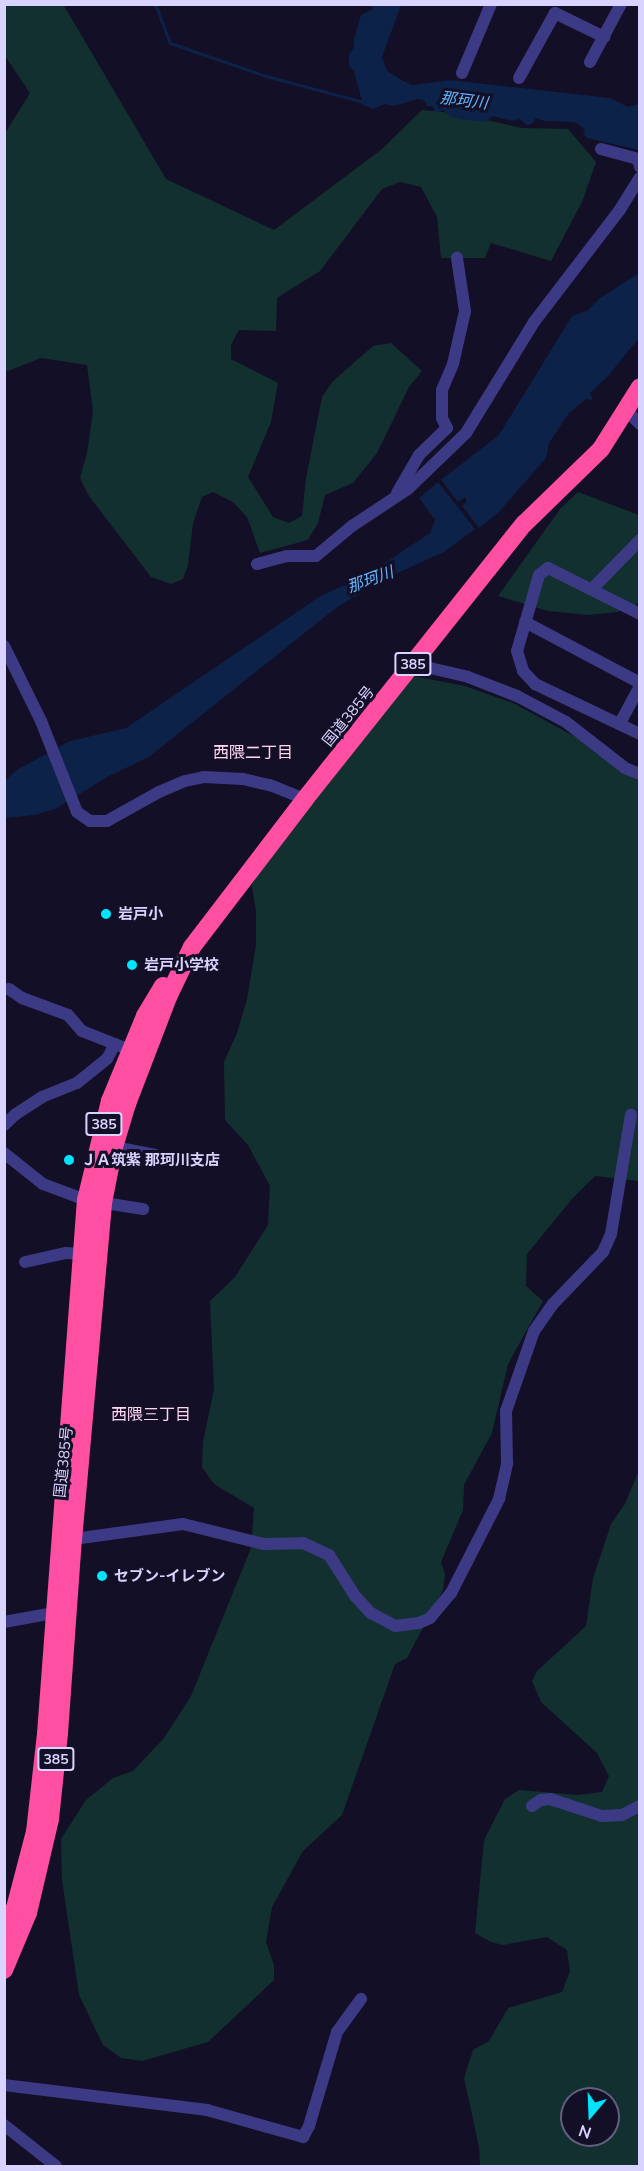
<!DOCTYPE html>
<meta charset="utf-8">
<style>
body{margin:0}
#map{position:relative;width:644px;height:2171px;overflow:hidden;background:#130f26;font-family:Mulish,"Noto Sans JP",sans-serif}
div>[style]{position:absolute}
.green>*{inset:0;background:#12302f}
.water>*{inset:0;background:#0c2248}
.stream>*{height:3px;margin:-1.5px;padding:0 1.5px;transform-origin:1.5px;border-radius:1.5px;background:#0c2248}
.minor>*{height:12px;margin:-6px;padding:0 6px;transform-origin:6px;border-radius:6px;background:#3d3a85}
.highway>*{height:18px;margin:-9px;padding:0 9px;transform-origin:9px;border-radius:9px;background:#ff4fa3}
.dots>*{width:16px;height:16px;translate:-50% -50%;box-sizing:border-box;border:3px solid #130f26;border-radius:50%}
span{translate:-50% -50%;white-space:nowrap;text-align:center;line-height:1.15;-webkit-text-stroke:6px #130f26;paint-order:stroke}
.shield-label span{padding:2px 4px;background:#130f26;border:2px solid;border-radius:4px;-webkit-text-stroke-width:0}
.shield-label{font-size:14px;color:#d9d4ff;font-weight:700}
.street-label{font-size:15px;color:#d9d4ff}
.poi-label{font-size:15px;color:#d9d4ff;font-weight:700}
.left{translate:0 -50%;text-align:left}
.water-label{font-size:16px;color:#62b6ff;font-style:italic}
.neighbourhood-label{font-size:16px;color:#ffd6f0}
.frame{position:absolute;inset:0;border:6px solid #d9d4ff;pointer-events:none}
.north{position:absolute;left:560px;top:2087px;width:60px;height:60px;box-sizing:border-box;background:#130f26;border:2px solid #625e7d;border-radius:50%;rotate:199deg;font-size:16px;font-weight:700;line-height:24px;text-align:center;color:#d9d4ff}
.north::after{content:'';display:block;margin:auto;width:21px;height:27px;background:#00e5ff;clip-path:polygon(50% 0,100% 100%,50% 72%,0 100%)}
</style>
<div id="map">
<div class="green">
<div style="clip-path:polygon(63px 4px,166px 179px,274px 230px,382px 149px,422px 110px,454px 113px,522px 128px,568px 129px,596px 162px,582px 202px,551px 261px,491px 243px,485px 258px,441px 258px,437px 217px,421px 187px,400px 182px,382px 189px,320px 271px,277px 298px,276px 331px,239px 330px,231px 345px,231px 359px,278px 383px,271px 422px,248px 477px,273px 517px,289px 523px,302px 516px,306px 478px,322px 397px,333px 381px,373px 346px,391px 343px,422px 371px,409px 387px,377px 453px,353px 483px,325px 495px,318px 523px,308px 540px,260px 553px,247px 517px,233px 502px,213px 492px,202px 497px,193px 524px,188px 565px,183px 579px,171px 584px,151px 577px,89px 496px,80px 478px,87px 453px,93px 411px,87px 365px,41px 358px,5px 372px,4px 135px,30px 93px,5px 56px,5px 5px)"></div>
<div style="clip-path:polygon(578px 492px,639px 515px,640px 600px,636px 605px,617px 612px,588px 615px,548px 611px,498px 596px,560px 509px)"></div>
<div style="clip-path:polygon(413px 676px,465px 686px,513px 703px,609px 755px,639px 776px,639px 1181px,595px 1176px,572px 1199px,527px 1254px,526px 1286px,543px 1301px,508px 1364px,492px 1433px,464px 1485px,463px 1510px,441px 1562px,445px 1574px,443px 1590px,407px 1658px,395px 1664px,342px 1815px,303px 1851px,272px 1907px,266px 1942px,274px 1965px,274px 1980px,208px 2042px,142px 2061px,121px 2058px,103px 2045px,79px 1995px,62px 1880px,61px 1839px,86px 1800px,113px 1778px,133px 1771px,164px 1738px,191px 1696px,251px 1548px,254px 1508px,214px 1484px,202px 1467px,203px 1442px,214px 1389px,210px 1301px,235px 1277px,268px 1225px,270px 1186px,248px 1145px,225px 1120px,224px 1062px,237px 1033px,247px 999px,256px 945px,256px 911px,251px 881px)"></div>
<div style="clip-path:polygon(evenodd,639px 1470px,639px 2166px,480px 2166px,479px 2147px,464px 2078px,473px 2050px,489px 2041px,508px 2008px,562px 1992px,570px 1971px,567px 1950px,547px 1937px,503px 1945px,491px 1942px,475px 1933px,484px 1840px,505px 1799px,519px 1790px,578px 1795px,602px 1792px,609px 1776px,597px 1753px,541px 1702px,532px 1681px,537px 1671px,586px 1626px,593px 1578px,611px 1524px,625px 1504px,639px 1470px,572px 2099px,608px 2099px,608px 2135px,572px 2135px,572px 2099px)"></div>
</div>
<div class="water">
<div style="clip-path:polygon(372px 5px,401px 5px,382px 57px,387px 71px,405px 82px,413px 85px,450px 80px,610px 98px,628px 107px,639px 104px,639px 150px,587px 138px,583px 134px,585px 129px,574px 122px,545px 121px,536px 118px,532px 124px,527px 125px,520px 119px,512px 121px,492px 116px,486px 122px,460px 119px,451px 117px,443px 110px,435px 113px,433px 107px,427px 106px,425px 101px,418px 99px,394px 106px,385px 104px,373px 109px,363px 105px,354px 71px,349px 66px,349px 54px,354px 48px,354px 39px,361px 15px,373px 9px)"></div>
<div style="clip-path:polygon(639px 273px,639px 338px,608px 376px,590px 393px,593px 400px,586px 399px,569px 413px,549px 443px,546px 458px,497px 514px,479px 528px,462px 506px,467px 501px,465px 497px,458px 502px,441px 480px,499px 435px,572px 316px,587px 311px,600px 298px)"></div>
<div style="clip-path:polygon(438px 482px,475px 529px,444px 552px,382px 580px,336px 608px,149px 757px,109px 776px,55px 809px,35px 815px,5px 818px,5px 781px,15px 771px,70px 741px,126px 728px,322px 595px,362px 578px,430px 533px,435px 520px,419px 498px)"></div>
</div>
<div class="stream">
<div style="left:155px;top:4px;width:42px;rotate:69deg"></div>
<div style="left:170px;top:43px;width:102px;rotate:19deg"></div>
<div style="left:266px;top:76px;width:101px;rotate:14.9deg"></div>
</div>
<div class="minor">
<div style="left:590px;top:62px;width:66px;rotate:-61.9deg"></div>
<div style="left:462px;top:73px;width:75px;rotate:-67.2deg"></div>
<div style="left:519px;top:78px;width:74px;rotate:-61deg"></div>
<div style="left:555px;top:13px;width:55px;rotate:26.1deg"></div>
<div style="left:601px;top:149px;width:38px;rotate:15deg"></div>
<div style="left:638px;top:159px;width:8px;rotate:76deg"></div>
<div style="left:626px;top:410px;width:20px;rotate:45deg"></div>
<div style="left:397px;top:493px;width:44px;rotate:-59.9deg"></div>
<div style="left:419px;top:455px;width:39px;rotate:-44deg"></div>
<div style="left:447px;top:428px;width:11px;rotate:-117deg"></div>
<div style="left:442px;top:418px;width:28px;rotate:-90deg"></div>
<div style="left:442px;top:390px;width:28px;rotate:-67deg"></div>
<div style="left:453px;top:364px;width:54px;rotate:-77.2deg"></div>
<div style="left:465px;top:311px;width:54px;rotate:-98.6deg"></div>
<div style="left:257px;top:564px;width:31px;rotate:-15deg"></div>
<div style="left:287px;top:556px;width:29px"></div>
<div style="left:316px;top:556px;width:47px;rotate:-39.8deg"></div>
<div style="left:352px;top:526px;width:67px;rotate:-33.5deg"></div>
<div style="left:408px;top:489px;width:81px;rotate:-44deg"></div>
<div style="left:466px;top:433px;width:130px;rotate:-58.5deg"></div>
<div style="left:534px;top:322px;width:140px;rotate:-52.6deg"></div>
<div style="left:619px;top:211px;width:39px;rotate:-58deg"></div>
<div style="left:592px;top:589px;width:69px;rotate:-45.6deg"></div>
<div style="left:640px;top:614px;width:103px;rotate:-153.4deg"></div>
<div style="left:548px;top:568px;width:11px;rotate:142deg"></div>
<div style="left:539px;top:575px;width:79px;rotate:106.1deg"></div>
<div style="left:517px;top:651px;width:21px;rotate:73deg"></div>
<div style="left:523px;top:671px;width:18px;rotate:47deg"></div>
<div style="left:535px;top:684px;width:116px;rotate:25.5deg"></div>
<div style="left:525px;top:622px;width:130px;rotate:27.9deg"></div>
<div style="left:4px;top:646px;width:84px;rotate:63.7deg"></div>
<div style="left:41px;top:721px;width:98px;rotate:68.4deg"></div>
<div style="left:77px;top:812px;width:16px;rotate:35deg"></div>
<div style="left:90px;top:821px;width:17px"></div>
<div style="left:107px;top:821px;width:60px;rotate:-29.1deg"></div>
<div style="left:159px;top:792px;width:28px;rotate:-23deg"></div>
<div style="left:185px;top:781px;width:19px;rotate:-12deg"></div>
<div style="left:204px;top:777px;width:39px;rotate:3deg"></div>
<div style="left:243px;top:779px;width:28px;rotate:13deg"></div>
<div style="left:270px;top:785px;width:38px;rotate:22deg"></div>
<div style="left:417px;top:659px;width:16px;rotate:35deg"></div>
<div style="left:430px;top:668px;width:39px;rotate:13deg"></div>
<div style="left:468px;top:677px;width:53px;rotate:21.2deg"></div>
<div style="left:517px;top:696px;width:55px;rotate:28deg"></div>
<div style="left:566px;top:722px;width:75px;rotate:37.9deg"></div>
<div style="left:625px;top:768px;width:16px;rotate:22deg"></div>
<div style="left:620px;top:723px;width:42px;rotate:-61.6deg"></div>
<div style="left:9px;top:989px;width:16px;rotate:35deg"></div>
<div style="left:22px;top:998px;width:49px;rotate:20.3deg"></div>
<div style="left:68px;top:1015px;width:21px;rotate:49deg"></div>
<div style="left:82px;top:1031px;width:57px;rotate:21.6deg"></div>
<div style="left:4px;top:1125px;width:16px;rotate:-43deg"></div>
<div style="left:16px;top:1114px;width:31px;rotate:-33deg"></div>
<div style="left:42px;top:1097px;width:38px;rotate:-22deg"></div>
<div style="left:77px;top:1083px;width:38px;rotate:-39deg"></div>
<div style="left:107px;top:1059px;width:17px;rotate:-62deg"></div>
<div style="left:114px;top:1147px;width:42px;rotate:11deg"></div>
<div style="left:4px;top:1153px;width:50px;rotate:38.5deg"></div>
<div style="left:43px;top:1184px;width:46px;rotate:20.4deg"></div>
<div style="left:86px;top:1200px;width:58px;rotate:9deg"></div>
<div style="left:25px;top:1262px;width:42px;rotate:-12.4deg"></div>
<div style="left:66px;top:1253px;width:15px;rotate:4deg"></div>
<div style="left:66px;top:1540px;width:118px;rotate:-7.8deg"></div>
<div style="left:183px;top:1524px;width:83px;rotate:13.9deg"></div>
<div style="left:264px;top:1544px;width:39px;rotate:-1deg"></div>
<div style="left:303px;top:1543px;width:29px;rotate:25deg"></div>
<div style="left:329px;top:1555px;width:49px;rotate:57.6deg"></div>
<div style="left:355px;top:1596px;width:23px;rotate:47deg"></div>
<div style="left:371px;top:1613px;width:27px;rotate:28deg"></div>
<div style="left:395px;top:1626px;width:24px;rotate:-7deg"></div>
<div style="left:419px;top:1623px;width:12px;rotate:-24deg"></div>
<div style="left:430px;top:1618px;width:33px;rotate:-50deg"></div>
<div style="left:451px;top:1593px;width:106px;rotate:-62.9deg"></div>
<div style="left:499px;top:1499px;width:37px;rotate:-77deg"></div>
<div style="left:507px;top:1463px;width:52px;rotate:-91.1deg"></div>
<div style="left:506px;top:1411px;width:85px;rotate:-70.7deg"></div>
<div style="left:534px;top:1331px;width:33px;rotate:-55deg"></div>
<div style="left:553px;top:1304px;width:72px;rotate:-46.1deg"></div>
<div style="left:603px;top:1252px;width:20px;rotate:-66deg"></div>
<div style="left:611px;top:1234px;width:121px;rotate:-80.5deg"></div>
<div style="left:4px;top:1622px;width:51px;rotate:-10.2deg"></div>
<div style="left:532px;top:1806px;width:11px;rotate:-34deg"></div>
<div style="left:541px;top:1800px;width:9px;rotate:-6deg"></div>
<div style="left:550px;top:1799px;width:55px;rotate:18.1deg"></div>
<div style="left:602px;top:1816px;width:20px;rotate:-3deg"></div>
<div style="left:622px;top:1815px;width:20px;rotate:-27deg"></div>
<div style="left:4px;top:2085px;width:205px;rotate:7deg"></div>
<div style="left:207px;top:2110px;width:100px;rotate:15.7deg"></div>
<div style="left:303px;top:2137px;width:13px;rotate:-61deg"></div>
<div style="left:309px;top:2126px;width:98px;rotate:-73.4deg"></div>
<div style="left:337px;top:2032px;width:41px;rotate:-54deg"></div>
<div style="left:4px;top:2125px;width:66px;rotate:38.3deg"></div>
</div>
<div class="highway">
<div style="left:4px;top:1935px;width:29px;rotate:-68deg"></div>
<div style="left:15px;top:1908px;width:79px;rotate:-75.3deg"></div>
<div style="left:35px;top:1832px;width:99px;rotate:-83.6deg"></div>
<div style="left:46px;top:1734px;width:535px;rotate:-85.72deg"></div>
<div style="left:86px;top:1200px;width:102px;rotate:-76.4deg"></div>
<div style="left:110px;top:1101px;width:92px;rotate:-67.6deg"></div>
<div style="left:145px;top:1016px;width:35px;rotate:-59deg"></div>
<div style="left:4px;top:1970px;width:62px;rotate:-67.2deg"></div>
<div style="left:28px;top:1913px;width:97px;rotate:-76.8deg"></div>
<div style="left:50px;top:1819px;width:86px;rotate:-84deg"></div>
<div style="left:59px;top:1733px;width:194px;rotate:-85.9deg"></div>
<div style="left:73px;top:1540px;width:338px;rotate:-84.9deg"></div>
<div style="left:103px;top:1203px;width:57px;rotate:-78.9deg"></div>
<div style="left:114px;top:1147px;width:45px;rotate:-73.2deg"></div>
<div style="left:127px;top:1104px;width:115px;rotate:-69deg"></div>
<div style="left:168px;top:997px;width:55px;rotate:-64.4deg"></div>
<div style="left:192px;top:947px;width:186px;rotate:-52.6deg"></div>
<div style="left:305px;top:799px;width:352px;rotate:-51.5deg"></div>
<div style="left:524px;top:524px;width:107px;rotate:-44.2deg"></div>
<div style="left:601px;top:449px;width:73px;rotate:-57.8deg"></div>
</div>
<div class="dots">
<div style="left:106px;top:914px;background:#00e5ff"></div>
<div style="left:132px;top:965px;background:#00e5ff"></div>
<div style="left:69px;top:1160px;background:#00e5ff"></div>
<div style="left:102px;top:1576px;background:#00e5ff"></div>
</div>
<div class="shield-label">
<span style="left:413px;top:664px">385</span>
<span style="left:104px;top:1124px">385</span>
<span style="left:56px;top:1759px">385</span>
</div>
<div class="street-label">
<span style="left:348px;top:716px;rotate:-51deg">国道385号</span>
<span style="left:63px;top:1462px;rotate:-84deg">国道385号</span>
</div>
<div class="poi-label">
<span class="left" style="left:118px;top:914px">岩戸小</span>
<span class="left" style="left:144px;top:965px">岩戸小学校</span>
<span class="left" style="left:81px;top:1160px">ＪＡ筑紫 那珂川支店</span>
<span class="left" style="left:114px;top:1576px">セブン-イレブン</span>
</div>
<div class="water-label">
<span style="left:464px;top:100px;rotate:7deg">那珂川</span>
<span style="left:370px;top:579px;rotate:-20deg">那珂川</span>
</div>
<div class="neighbourhood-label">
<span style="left:253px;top:752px">西隈二丁目</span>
<span style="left:151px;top:1414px">西隈三丁目</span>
</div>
<div class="frame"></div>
<div class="north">N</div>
</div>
